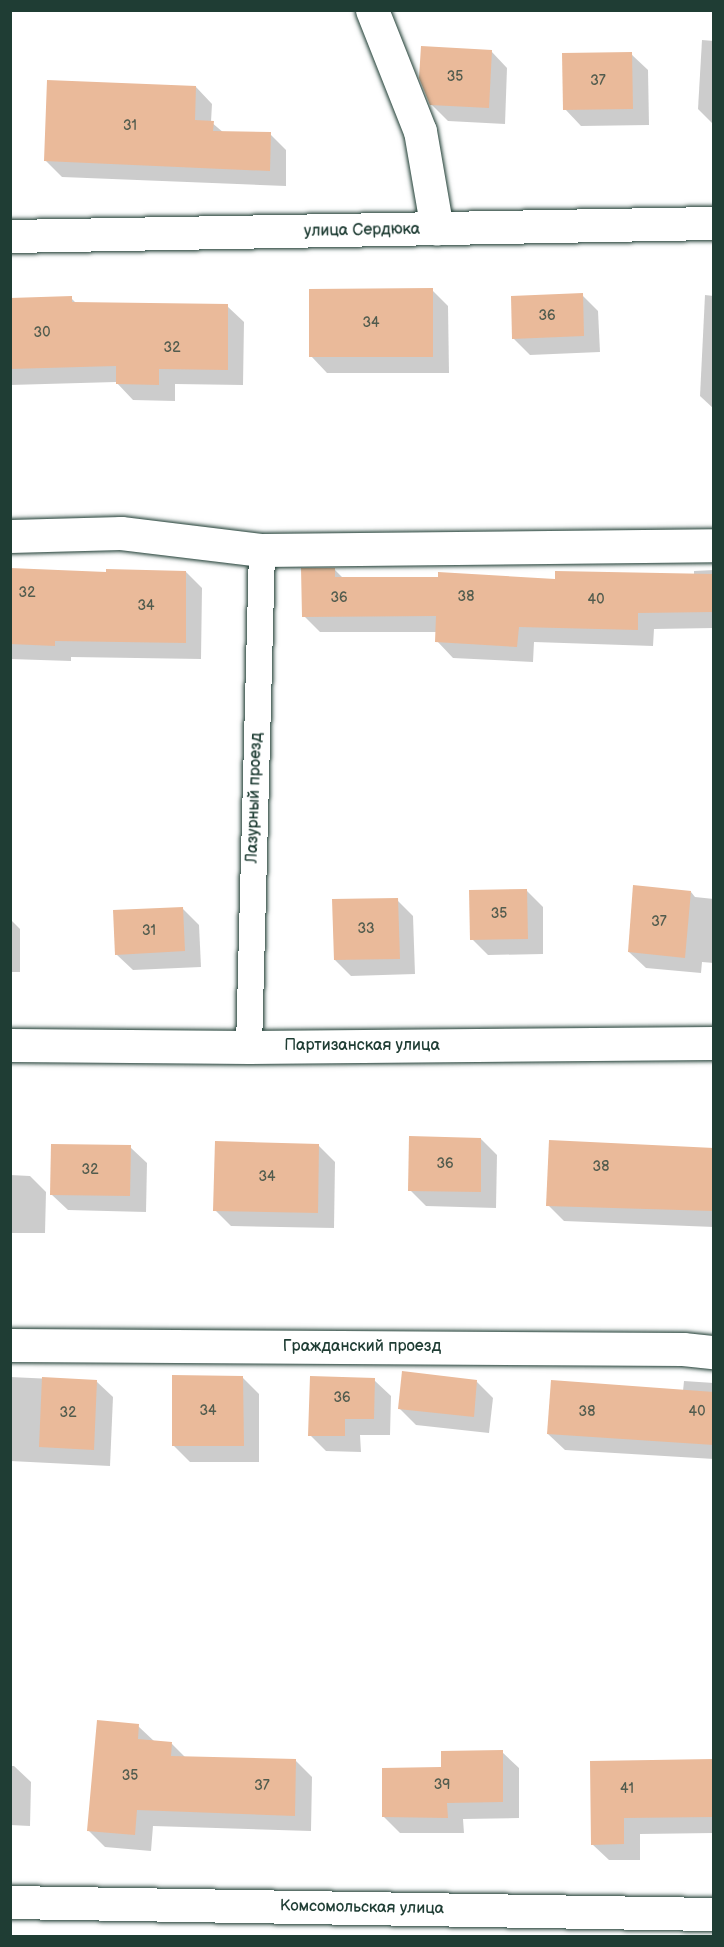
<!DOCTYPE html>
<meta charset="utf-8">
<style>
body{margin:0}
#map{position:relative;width:724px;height:1947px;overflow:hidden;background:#fff;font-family:"Balsamiq Sans",sans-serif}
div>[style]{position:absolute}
.shadow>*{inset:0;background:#0003}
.building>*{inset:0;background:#eaba9a}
.roads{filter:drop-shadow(0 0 2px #1f3d34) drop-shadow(0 0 2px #1f3d34)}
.service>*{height:26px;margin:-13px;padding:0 13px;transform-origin:13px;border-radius:13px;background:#fff}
.minor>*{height:33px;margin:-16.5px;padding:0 16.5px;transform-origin:16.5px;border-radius:16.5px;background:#fff}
span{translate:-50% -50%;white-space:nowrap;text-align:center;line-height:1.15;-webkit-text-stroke:4.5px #fff;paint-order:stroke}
.number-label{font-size:14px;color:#525c4e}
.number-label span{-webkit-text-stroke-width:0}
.street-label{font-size:16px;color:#1f3d34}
.frame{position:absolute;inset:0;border:12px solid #1f3d34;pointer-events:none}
</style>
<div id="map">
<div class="shadow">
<div style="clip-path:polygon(702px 40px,714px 41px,714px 125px,698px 109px)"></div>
<div style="clip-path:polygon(491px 51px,507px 68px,505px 124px,448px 121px,431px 104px)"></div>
<div style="clip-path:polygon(631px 54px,648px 70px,649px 125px,581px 126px,565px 109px)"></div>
<div style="clip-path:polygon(196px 87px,212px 104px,211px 122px,224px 133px,270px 134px,286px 150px,286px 186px,62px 177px,45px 160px)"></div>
<div style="clip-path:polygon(432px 290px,448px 306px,449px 373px,327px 373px,311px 356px)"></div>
<div style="clip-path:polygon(582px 295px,598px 311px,600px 352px,530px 355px,513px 338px)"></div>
<div style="clip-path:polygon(705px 295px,714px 296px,714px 409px,700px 396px)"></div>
<div style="clip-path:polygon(71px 298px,77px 304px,227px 306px,244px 322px,243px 385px,175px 384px,175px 401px,133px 400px,116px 382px,10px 385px,10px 299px)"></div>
<div style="clip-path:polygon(334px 569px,343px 578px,556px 580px,694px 575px,694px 571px,714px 570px,714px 628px,654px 629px,653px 646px,534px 642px,533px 662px,453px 658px,437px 641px,437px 632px,320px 632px,304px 616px)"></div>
<div style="clip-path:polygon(10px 570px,108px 573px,186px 572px,202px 588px,201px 659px,71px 657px,71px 661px,10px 659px)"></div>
<div style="clip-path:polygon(526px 890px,543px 907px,543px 954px,488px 955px,472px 939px)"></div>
<div style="clip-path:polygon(691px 892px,695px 897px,714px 899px,714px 963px,702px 962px,701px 973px,646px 968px,629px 952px)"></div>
<div style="clip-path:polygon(397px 900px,413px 916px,415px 974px,351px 976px,335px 960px)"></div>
<div style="clip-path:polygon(182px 908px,199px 925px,201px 967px,133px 970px,116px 954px)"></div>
<div style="clip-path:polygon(10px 919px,20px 929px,20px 972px,10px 972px)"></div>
<div style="clip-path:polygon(481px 1139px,497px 1155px,496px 1208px,426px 1206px,410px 1190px)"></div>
<div style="clip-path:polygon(319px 1146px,335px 1162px,334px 1228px,231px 1226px,215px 1210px)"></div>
<div style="clip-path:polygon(130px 1147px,147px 1163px,146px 1212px,68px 1210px,51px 1194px)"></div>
<div style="clip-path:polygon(714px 1149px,714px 1227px,564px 1221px,548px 1205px)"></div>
<div style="clip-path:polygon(10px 1175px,30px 1176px,46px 1192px,45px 1233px,10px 1233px)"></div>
<div style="clip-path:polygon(10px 1377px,96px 1381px,113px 1397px,110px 1466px,10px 1461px)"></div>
<div style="clip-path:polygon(243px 1378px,259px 1394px,259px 1462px,190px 1462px,174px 1446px)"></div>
<div style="clip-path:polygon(374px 1380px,391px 1396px,390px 1435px,360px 1435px,361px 1452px,326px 1451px,310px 1435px)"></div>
<div style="clip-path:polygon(476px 1381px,493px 1398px,489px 1433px,416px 1425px,400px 1409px)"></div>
<div style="clip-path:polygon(684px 1381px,714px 1383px,714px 1459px,565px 1450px,548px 1434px,683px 1391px)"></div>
<div style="clip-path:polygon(138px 1726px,155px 1742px,172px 1744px,186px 1758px,295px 1760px,312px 1777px,311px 1831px,153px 1826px,151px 1851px,105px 1847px,88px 1830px)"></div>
<div style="clip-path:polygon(502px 1752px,519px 1768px,519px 1818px,463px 1819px,464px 1833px,400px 1833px,384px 1817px,442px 1769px)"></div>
<div style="clip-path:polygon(591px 1763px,714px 1773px,714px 1833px,640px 1834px,640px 1860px,609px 1860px,592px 1844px)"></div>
<div style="clip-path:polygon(10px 1766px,14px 1766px,31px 1782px,30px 1826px,10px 1825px)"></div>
</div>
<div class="building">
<div style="clip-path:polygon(421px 46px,492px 50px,489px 108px,430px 105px,419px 78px)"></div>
<div style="clip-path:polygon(632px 52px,633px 109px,563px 110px,562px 53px)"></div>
<div style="clip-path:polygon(47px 80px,196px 86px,195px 120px,214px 121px,213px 131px,271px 132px,270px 171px,44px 161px)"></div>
<div style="clip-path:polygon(433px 288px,433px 357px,309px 357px,309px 289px)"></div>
<div style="clip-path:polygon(583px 293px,584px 336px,512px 339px,511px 296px)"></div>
<div style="clip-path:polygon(72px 296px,72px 302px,228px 304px,228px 370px,159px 369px,159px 385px,116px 384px,116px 366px,10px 369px,10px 298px)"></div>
<div style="clip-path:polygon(10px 568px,106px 572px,106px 569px,186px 571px,186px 643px,55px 641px,55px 646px,10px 644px)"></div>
<div style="clip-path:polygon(301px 568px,335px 568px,335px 577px,438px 577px,438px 572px,555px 579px,555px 571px,714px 574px,714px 612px,638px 613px,638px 630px,519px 627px,517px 647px,435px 642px,436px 616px,302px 617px)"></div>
<div style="clip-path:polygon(633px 885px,691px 891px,685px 958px,628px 952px)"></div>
<div style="clip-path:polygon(527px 889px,528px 939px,470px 940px,469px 890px)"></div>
<div style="clip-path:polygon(398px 898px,400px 959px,334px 960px,332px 899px)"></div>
<div style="clip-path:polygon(183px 907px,185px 951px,115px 955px,113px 910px)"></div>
<div style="clip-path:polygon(409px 1136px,481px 1138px,481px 1192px,408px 1191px)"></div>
<div style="clip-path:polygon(549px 1140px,714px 1148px,714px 1211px,546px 1206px)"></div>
<div style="clip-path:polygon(215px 1141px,319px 1144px,318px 1213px,213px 1211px)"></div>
<div style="clip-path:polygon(51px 1144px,131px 1145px,130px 1196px,50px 1195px)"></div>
<div style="clip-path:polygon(402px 1371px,477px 1380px,474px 1417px,398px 1409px)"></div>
<div style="clip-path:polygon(172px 1375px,243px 1376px,244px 1446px,172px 1446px)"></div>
<div style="clip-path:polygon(310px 1376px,375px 1378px,374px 1419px,345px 1419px,345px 1436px,308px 1436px)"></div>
<div style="clip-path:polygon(42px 1377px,97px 1380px,94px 1450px,39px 1447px)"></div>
<div style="clip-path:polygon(551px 1380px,714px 1392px,714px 1445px,547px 1434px)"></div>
<div style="clip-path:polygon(97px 1720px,139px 1724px,138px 1739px,172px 1742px,171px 1756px,296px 1759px,295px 1816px,137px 1810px,135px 1835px,87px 1831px)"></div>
<div style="clip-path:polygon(503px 1750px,503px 1802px,447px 1803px,448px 1818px,382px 1817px,382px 1768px,441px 1767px,441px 1751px)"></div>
<div style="clip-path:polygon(714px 1759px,714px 1817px,624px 1818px,624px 1844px,591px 1845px,590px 1761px)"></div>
</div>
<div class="roads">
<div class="service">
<div style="left:249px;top:1047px;width:497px;rotate:-88.5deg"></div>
</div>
<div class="minor">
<div style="left:372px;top:10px;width:130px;rotate:68.4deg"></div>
<div style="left:420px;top:131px;width:99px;rotate:80.2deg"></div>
<div style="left:10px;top:236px;width:704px;rotate:-1.06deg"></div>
<div style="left:10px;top:536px;width:111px;rotate:-1.5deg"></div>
<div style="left:121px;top:533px;width:142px;rotate:6.9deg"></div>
<div style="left:262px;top:550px;width:452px;rotate:-0.6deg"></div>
<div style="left:10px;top:1045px;width:239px;rotate:0.5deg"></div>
<div style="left:249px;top:1047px;width:465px;rotate:-0.5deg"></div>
<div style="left:10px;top:1345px;width:673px;rotate:0.34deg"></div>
<div style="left:683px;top:1349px;width:31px;rotate:6deg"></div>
<div style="left:10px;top:1902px;width:704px;rotate:0.98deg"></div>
</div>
</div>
<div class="number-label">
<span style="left:455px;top:77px">35</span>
<span style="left:598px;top:81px">37</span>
<span style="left:130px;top:126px">31</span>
<span style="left:547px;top:316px">36</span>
<span style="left:371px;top:323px">34</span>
<span style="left:42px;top:333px">30</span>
<span style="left:172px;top:348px">32</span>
<span style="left:27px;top:593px">32</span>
<span style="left:466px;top:597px">38</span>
<span style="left:339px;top:598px">36</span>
<span style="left:596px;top:600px">40</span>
<span style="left:146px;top:606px">34</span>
<span style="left:499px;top:914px">35</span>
<span style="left:659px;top:922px">37</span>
<span style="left:366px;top:929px">33</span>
<span style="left:149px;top:931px">31</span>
<span style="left:445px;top:1164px">36</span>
<span style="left:601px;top:1167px">38</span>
<span style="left:90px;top:1170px">32</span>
<span style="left:267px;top:1177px">34</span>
<span style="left:342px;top:1398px">36</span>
<span style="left:208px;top:1411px">34</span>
<span style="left:587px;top:1412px">38</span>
<span style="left:697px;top:1412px">40</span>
<span style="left:68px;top:1413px">32</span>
<span style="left:130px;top:1776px">35</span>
<span style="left:442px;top:1785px">39</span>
<span style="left:262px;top:1786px">37</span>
<span style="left:627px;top:1789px">41</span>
</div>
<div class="street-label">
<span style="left:362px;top:231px;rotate:-1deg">улица Сердюка</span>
<span style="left:255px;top:798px;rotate:-88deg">Лазурный проезд</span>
<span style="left:362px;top:1046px">Партизанская улица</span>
<span style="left:362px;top:1347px">Гражданский проезд</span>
<span style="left:362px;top:1908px;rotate:1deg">Комсомольская улица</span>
</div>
<div class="frame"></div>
</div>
